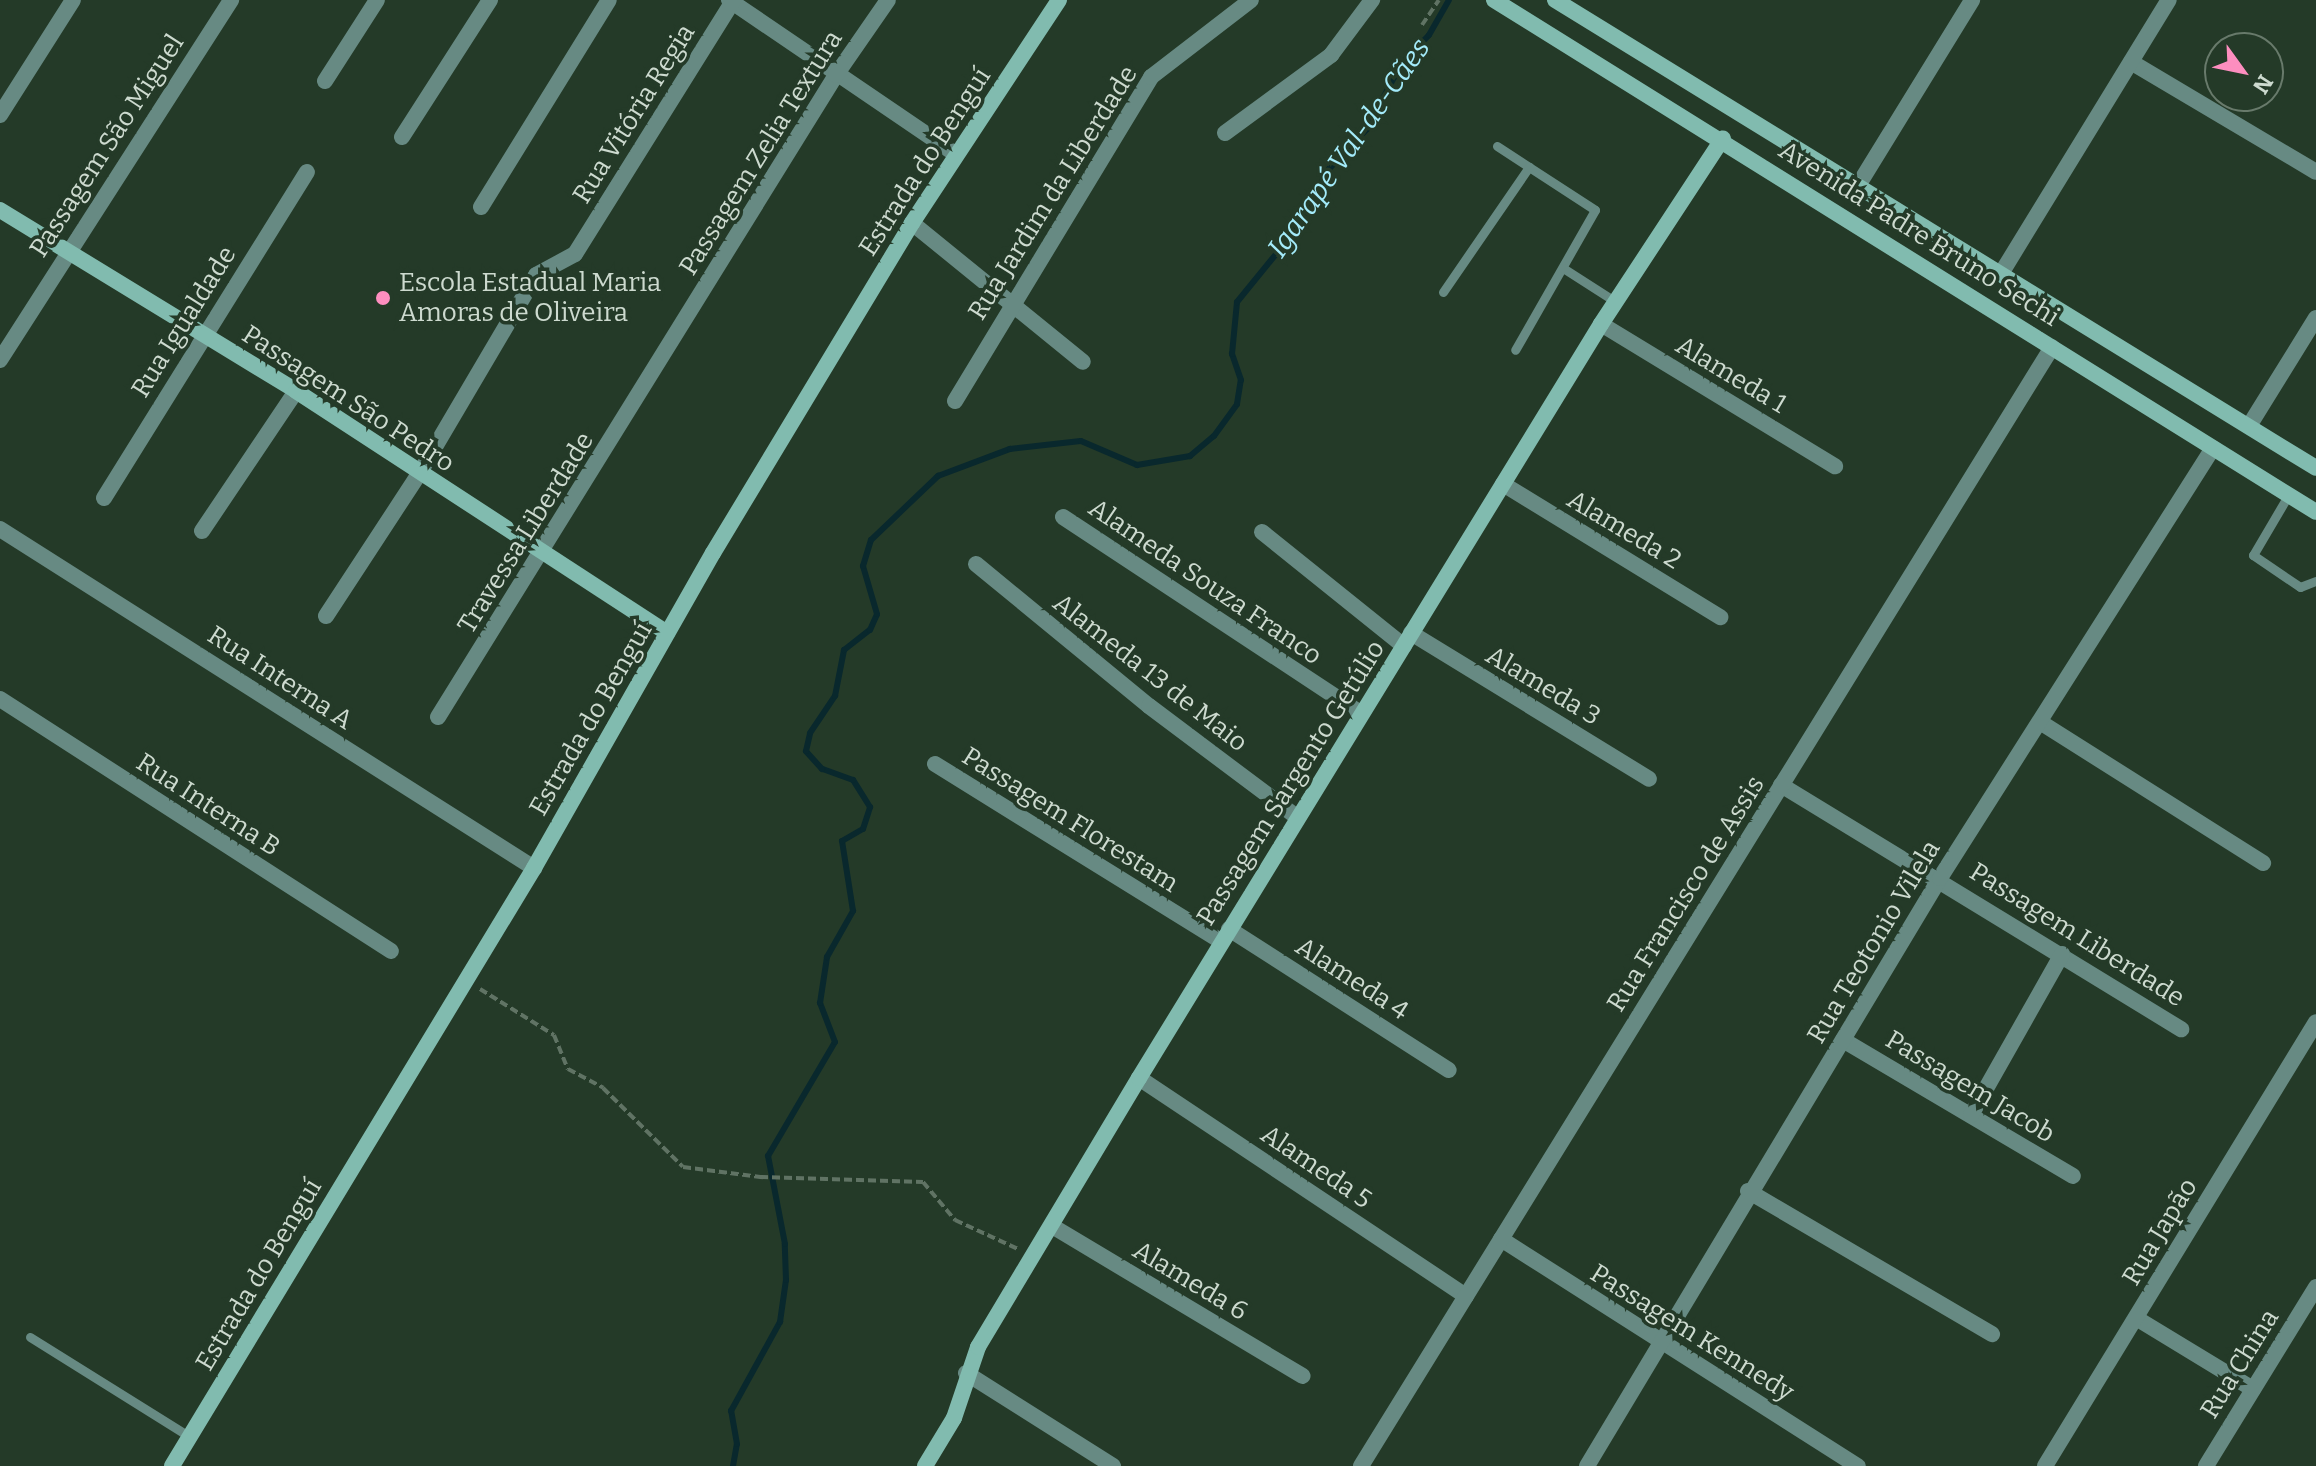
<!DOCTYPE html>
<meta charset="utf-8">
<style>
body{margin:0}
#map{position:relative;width:2316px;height:1466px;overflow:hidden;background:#243a28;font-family:Bitter,serif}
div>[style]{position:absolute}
.stream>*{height:6px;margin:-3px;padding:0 3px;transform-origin:3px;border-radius:3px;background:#09282d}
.path>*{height:4px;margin-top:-2px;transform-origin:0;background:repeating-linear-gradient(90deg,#607364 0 8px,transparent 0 12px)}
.lane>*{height:9px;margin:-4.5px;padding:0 4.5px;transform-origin:4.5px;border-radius:4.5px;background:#678a83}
.street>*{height:16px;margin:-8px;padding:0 8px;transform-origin:8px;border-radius:8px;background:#678a83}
.secondary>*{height:16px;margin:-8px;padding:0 8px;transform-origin:8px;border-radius:8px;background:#81bbaf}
.dots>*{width:22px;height:22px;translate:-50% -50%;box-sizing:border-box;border:4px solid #243a28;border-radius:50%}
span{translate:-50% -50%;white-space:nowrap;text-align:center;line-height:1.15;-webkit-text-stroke:7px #243a28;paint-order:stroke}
.street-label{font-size:26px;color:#cddacf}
.poi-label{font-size:26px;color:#cddacf}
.left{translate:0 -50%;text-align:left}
.water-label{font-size:28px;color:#a4ebfa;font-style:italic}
.north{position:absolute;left:2204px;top:32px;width:80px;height:80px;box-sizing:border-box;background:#243a28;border:2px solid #687a6b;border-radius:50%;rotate:123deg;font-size:22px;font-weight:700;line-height:32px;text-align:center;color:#cddacf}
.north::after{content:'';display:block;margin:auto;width:28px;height:36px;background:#fd8ebf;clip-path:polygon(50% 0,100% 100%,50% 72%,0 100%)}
</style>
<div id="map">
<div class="stream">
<div style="left:733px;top:1466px;width:22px;rotate:-80deg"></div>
<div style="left:737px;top:1444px;width:34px;rotate:-100deg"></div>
<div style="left:731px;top:1411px;width:102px;rotate:-61.2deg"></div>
<div style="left:780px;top:1322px;width:42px;rotate:-81.9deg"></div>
<div style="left:786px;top:1280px;width:36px;rotate:-92deg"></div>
<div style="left:785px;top:1244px;width:90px;rotate:-100.9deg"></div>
<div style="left:768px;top:1156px;width:132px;rotate:-59.6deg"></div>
<div style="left:835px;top:1042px;width:42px;rotate:-111deg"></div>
<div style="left:820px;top:1003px;width:47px;rotate:-81.3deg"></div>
<div style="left:827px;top:957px;width:53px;rotate:-60.5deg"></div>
<div style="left:853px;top:911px;width:71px;rotate:-98.9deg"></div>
<div style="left:842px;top:841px;width:24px;rotate:-30deg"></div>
<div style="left:863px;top:829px;width:23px;rotate:-72deg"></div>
<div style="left:870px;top:807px;width:32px;rotate:-122deg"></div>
<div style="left:853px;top:780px;width:33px;rotate:-160deg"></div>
<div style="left:822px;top:769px;width:24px;rotate:-132deg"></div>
<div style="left:806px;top:751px;width:18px;rotate:-77deg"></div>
<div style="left:810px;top:733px;width:45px;rotate:-56deg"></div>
<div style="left:835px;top:696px;width:47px;rotate:-78.9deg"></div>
<div style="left:844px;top:650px;width:33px;rotate:-38deg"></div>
<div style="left:870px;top:630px;width:17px;rotate:-66deg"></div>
<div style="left:877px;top:614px;width:50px;rotate:-106.3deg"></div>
<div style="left:863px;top:566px;width:27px;rotate:-73deg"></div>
<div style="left:871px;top:540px;width:93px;rotate:-43.7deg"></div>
<div style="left:938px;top:476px;width:77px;rotate:-20.6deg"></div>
<div style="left:1010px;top:449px;width:71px;rotate:-6.4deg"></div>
<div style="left:1081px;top:441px;width:61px;rotate:23.2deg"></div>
<div style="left:1137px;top:465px;width:54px;rotate:-9.6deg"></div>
<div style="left:1190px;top:456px;width:31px;rotate:-40deg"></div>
<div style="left:1214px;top:436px;width:39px;rotate:-54deg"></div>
<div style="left:1237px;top:404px;width:24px;rotate:-81deg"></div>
<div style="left:1241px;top:380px;width:28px;rotate:-109deg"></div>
<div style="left:1232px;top:354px;width:52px;rotate:-84.5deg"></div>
<div style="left:1237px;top:302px;width:92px;rotate:-50.8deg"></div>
<div style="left:1295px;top:231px;width:71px;rotate:-61.3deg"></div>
<div style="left:1329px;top:169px;width:55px;rotate:-46.5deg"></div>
<div style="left:1367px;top:129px;width:73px;rotate:-62.4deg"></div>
<div style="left:1401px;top:64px;width:40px;rotate:-46deg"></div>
<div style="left:1429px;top:35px;width:40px;rotate:-60.3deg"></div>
</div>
<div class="path">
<div style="left:1422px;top:25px;width:30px;rotate:-56deg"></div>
<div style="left:480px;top:989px;width:87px;rotate:31.9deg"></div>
<div style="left:554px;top:1035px;width:37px;rotate:68deg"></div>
<div style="left:568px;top:1069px;width:40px;rotate:28deg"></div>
<div style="left:603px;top:1088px;width:112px;rotate:44.6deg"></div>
<div style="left:683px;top:1167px;width:78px;rotate:7.4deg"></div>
<div style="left:760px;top:1177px;width:163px;rotate:1.8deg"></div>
<div style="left:923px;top:1182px;width:50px;rotate:49.9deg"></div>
<div style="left:955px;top:1220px;width:69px;rotate:24.7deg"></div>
</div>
<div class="lane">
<div style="left:1497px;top:146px;width:117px;rotate:33.1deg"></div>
<div style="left:1595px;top:210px;width:161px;rotate:119.7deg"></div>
<div style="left:1563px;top:268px;width:63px;rotate:32.7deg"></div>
<div style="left:1443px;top:292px;width:152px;rotate:-55.5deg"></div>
<div style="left:2289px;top:494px;width:71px;rotate:120.5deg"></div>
<div style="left:2253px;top:555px;width:57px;rotate:34.2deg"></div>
<div style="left:2300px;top:587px;width:17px;rotate:-21deg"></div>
<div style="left:30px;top:1337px;width:189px;rotate:32deg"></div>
</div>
<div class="street">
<div style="left:729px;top:0;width:274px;rotate:34.2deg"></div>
<div style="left:2131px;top:62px;width:215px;rotate:30.7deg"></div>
<div style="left:325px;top:81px;width:96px;rotate:-57.3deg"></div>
<div style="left:0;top:115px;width:136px;rotate:-57.6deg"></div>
<div style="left:1225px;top:133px;width:132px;rotate:-36.3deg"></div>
<div style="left:1331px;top:55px;width:69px;rotate:-53.3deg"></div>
<div style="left:402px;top:137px;width:163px;rotate:-57.3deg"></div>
<div style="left:1859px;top:184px;width:216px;rotate:-58.4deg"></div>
<div style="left:481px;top:207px;width:243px;rotate:-58.3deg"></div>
<div style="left:912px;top:223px;width:220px;rotate:39.1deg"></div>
<div style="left:2002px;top:272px;width:319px;rotate:-58.5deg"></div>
<div style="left:1601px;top:324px;width:274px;rotate:31.3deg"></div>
<div style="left:0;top:360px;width:428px;rotate:-57.3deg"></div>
<div style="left:955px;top:401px;width:379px;rotate:-58.8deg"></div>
<div style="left:1151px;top:77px;width:126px;rotate:-37.6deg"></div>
<div style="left:2249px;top:426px;width:127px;rotate:-58.2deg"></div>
<div style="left:1503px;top:484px;width:255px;rotate:31.5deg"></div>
<div style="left:104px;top:498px;width:384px;rotate:-58.1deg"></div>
<div style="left:1063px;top:517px;width:356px;rotate:33.4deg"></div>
<div style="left:0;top:529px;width:633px;rotate:32.41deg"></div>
<div style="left:202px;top:531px;width:169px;rotate:-56.1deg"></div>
<div style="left:1262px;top:532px;width:182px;rotate:38.8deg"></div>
<div style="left:976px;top:564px;width:224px;rotate:39.4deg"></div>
<div style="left:1149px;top:706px;width:185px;rotate:36.9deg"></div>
<div style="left:326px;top:616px;width:170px;rotate:-56.8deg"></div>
<div style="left:419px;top:474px;width:231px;rotate:-59.5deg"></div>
<div style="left:536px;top:275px;width:44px;rotate:-28.3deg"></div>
<div style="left:575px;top:254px;width:300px;rotate:-58deg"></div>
<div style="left:1411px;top:633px;width:279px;rotate:31.5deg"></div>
<div style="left:0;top:699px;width:465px;rotate:32.8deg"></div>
<div style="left:438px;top:717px;width:755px;rotate:-58.2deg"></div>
<div style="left:836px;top:75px;width:91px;rotate:-55.3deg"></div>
<div style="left:2040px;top:722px;width:264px;rotate:32.3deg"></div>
<div style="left:935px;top:764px;width:336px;rotate:31.8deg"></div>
<div style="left:1781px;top:785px;width:469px;rotate:31.4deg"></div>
<div style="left:1229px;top:929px;width:261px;rotate:32.7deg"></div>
<div style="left:1843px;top:1040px;width:267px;rotate:30.6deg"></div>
<div style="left:1139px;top:1078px;width:393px;rotate:33.7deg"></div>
<div style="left:1971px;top:1115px;width:185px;rotate:-60.5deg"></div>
<div style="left:1748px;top:1191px;width:283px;rotate:30.4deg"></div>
<div style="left:1052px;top:1226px;width:292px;rotate:30.9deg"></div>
<div style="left:1501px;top:1239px;width:423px;rotate:32.5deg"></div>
<div style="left:2136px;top:1318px;width:137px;rotate:31.3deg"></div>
<div style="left:966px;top:1373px;width:174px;rotate:32.3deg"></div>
<div style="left:1361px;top:1466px;width:1315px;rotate:-58.3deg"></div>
<div style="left:1587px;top:1466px;width:686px;rotate:-59.02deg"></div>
<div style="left:1940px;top:878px;width:509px;rotate:-57.59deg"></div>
<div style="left:2045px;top:1466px;width:520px;rotate:-58.6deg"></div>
<div style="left:2206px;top:1466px;width:210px;rotate:-58.4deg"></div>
</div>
<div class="secondary">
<div style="left:1494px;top:0;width:968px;rotate:31.92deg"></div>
<div style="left:1555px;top:0;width:893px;rotate:31.59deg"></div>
<div style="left:0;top:210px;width:347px;rotate:31.4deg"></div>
<div style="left:296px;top:391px;width:443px;rotate:33.1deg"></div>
<div style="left:172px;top:1466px;width:699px;rotate:-58.81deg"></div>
<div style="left:534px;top:868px;width:362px;rotate:-60.4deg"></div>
<div style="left:713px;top:553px;width:385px;rotate:-58.9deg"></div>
<div style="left:912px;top:223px;width:267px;rotate:-56.6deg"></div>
<div style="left:925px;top:1466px;width:56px;rotate:-58.9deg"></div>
<div style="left:954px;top:1418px;width:75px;rotate:-71.3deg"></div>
<div style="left:978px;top:1347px;width:313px;rotate:-59.1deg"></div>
<div style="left:1139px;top:1078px;width:884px;rotate:-58.5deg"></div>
<div style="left:1601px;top:324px;width:222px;rotate:-56.7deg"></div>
</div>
<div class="dots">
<div style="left:383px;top:298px;background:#fd8ebf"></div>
</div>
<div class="street-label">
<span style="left:634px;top:114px;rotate:-58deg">Rua Vitória Regia</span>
<span style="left:107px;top:146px;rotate:-57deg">Passagem São Miguel</span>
<span style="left:761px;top:153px;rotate:-58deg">Passagem Zelia Textura</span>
<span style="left:925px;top:162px;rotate:-57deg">Estrada do Benguí</span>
<span style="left:1053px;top:193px;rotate:-58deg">Rua Jardim da Liberdade</span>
<span style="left:1919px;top:234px;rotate:32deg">Avenida Padre Bruno Sechi</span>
<span style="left:184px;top:322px;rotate:-58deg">Rua Igualdade</span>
<span style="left:1731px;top:375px;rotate:31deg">Alameda 1</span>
<span style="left:348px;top:399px;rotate:33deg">Passagem São Pedro</span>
<span style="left:1624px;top:530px;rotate:31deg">Alameda 2</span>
<span style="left:526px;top:533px;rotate:-58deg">Travessa Liberdade</span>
<span style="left:1205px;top:582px;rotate:34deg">Alameda Souza Franco</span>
<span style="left:1150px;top:673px;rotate:38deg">Alameda 13 de Maio</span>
<span style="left:280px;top:678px;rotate:33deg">Rua Interna A</span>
<span style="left:1543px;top:686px;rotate:31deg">Alameda 3</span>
<span style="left:591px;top:719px;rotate:-60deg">Estrada do Benguí</span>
<span style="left:1291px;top:783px;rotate:-58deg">Passagem Sargento Getúlio</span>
<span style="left:208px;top:805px;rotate:33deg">Rua Interna B</span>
<span style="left:1070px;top:820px;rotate:32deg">Passagem Florestam</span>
<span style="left:1686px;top:894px;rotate:-58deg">Rua Francisco de Assis</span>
<span style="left:2077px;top:935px;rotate:32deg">Passagem Liberdade</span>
<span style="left:1874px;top:942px;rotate:-59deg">Rua Teotonio Vilela</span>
<span style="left:1352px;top:979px;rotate:33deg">Alameda 4</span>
<span style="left:1970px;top:1087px;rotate:31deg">Passagem Jacob</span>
<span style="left:1316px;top:1167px;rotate:34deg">Alameda 5</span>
<span style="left:2160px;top:1232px;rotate:-59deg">Rua Japão</span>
<span style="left:259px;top:1275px;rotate:-59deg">Estrada do Benguí</span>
<span style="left:1190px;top:1281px;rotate:31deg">Alameda 6</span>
<span style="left:1692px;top:1333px;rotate:32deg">Passagem Kennedy</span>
<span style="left:2240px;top:1364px;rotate:-58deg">Rua China</span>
</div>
<div class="poi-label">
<span class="left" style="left:399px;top:298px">Escola Estadual Maria<br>Amoras de Oliveira</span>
</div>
<div class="water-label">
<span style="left:1349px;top:148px;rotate:-55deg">Igarapé Val-de-Cães</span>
</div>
<div class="north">N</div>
</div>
